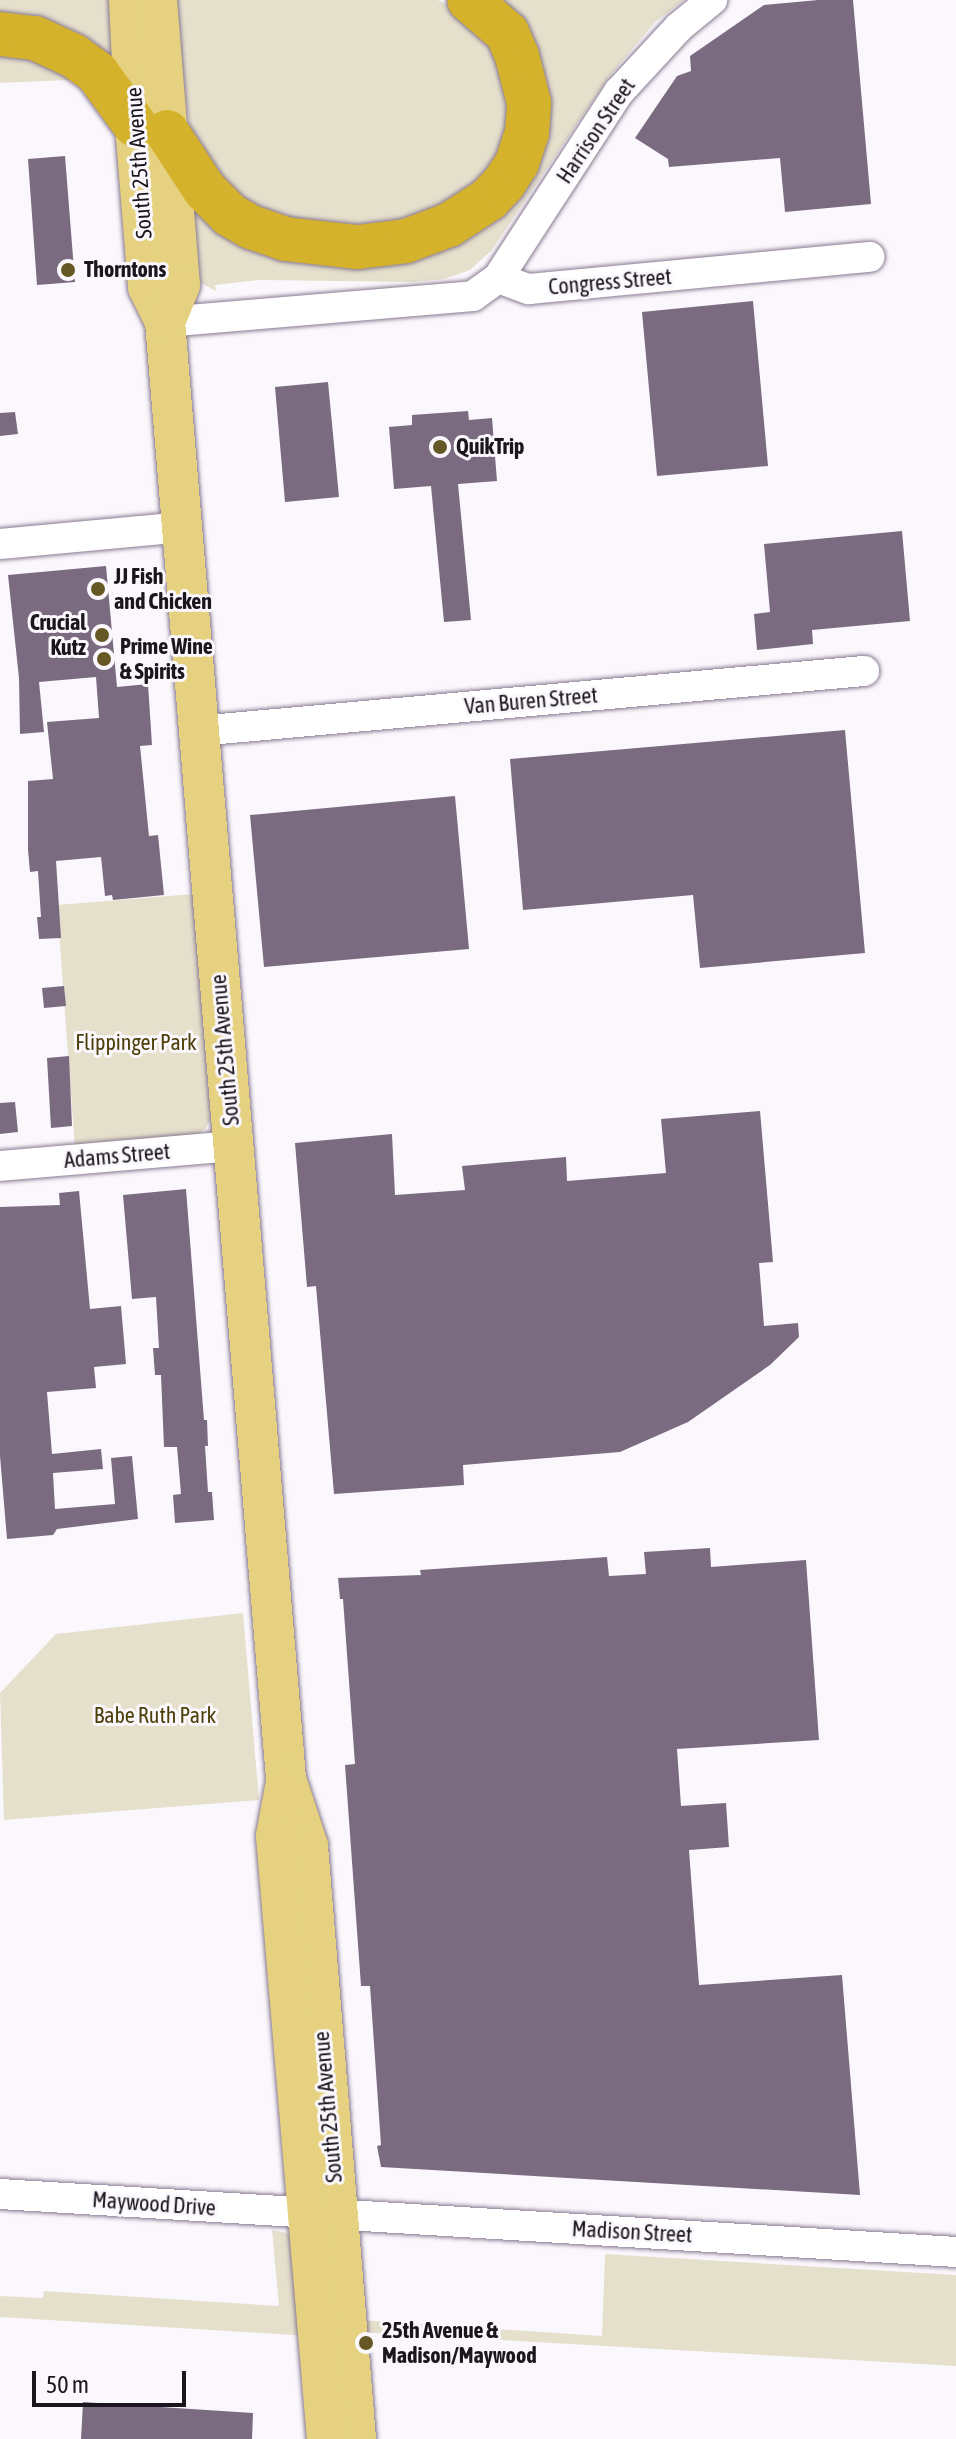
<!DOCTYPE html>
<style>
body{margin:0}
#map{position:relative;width:956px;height:2439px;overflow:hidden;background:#fbf8fd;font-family:"Asap Condensed",sans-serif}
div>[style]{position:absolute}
.green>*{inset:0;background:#e5e0cc}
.building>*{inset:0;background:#7a6b81}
.roads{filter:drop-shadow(0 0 2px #897a90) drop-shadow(0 0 2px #897a90)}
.minor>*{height:30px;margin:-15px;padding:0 15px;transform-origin:15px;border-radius:15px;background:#fff}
.major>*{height:40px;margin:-20px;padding:0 20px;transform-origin:20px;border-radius:20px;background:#e5d180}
.highway>*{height:44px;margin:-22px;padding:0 22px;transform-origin:22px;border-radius:22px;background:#d4b22c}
.dots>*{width:22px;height:22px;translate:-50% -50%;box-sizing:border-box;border:4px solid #fbf8fd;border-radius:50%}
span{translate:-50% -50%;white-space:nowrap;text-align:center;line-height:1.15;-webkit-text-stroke:6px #fbf8fd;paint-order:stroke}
.street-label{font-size:22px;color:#1b161e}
.poi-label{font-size:22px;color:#1b161e;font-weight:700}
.left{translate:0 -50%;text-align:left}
.right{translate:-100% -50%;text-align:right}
.park-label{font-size:22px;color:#4d3f09}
.scale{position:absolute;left:32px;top:2371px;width:154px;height:36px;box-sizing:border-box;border:4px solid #1b161e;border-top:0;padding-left:10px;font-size:24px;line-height:28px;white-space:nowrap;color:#1b161e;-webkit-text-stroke:6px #fbf8fd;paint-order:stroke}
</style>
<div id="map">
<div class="green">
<div style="clip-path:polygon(0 0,109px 0,116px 66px,0 24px)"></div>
<div style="clip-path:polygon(174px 0,438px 0,452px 7px,497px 50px,514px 122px,491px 173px,442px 213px,337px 232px,243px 204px,193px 139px,172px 32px)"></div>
<div style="clip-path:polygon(487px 0,684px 0,655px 22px,608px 78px,491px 251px,470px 270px,444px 279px,413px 282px,259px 280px,215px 285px,216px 291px,201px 283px,196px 276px,187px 174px,325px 257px,528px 165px)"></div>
<div style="clip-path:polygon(0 43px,91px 79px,0 83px)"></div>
<div style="clip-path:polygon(193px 894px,211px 1119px,205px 1129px,190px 1139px,75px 1148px,57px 905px)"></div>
<div style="clip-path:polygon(243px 1613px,259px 1800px,4px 1820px,0 1693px,56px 1634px)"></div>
<div style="clip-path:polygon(272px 2230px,297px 2235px,309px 2336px,0 2317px,0 2296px,43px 2298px,44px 2291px,279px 2306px)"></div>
<div style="clip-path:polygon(605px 2254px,956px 2275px,956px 2366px,359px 2332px,359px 2320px,602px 2336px)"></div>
</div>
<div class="building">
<div style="clip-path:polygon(818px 0,853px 0,871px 204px,785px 212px,780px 158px,669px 167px,668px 159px,635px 138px,677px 76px,691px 71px,690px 56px,764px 5px)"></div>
<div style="clip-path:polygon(65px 156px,75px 282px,37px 285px,28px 159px)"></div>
<div style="clip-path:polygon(753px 301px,768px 466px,657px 476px,642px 312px)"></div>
<div style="clip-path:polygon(328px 382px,339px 497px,285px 502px,275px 387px)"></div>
<div style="clip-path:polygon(468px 411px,469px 420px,492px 418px,497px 481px,458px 484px,471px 620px,444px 622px,431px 486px,394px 489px,389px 427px,412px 425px,412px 415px)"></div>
<div style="clip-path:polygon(15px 412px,18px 434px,0 436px,0 413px)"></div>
<div style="clip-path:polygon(902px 531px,910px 621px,812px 630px,813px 644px,757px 650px,754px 614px,770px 612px,764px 544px)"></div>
<div style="clip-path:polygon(106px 566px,117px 687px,148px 684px,152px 745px,140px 746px,149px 836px,158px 835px,164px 895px,113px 900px,112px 895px,105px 896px,101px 857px,56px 861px,61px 938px,39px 939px,37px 917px,41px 917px,38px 871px,30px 872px,28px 850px,28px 781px,53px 779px,47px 722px,99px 718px,96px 677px,39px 682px,44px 732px,20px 734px,19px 678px,8px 575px)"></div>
<div style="clip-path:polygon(845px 730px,865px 953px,700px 968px,693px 895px,523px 910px,510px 759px)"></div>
<div style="clip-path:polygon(455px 796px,469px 949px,264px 967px,250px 815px)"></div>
<div style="clip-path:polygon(64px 986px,66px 1006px,44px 1008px,42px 988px)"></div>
<div style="clip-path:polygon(69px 1056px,72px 1126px,51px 1128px,47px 1058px)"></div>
<div style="clip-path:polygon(15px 1102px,18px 1132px,0 1134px,0 1103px)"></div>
<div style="clip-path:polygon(760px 1111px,773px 1262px,759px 1263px,764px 1326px,798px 1323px,799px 1337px,770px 1365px,688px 1422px,620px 1452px,463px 1465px,464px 1485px,334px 1494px,316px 1286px,307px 1287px,295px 1143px,392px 1134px,395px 1195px,465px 1190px,462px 1166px,566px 1157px,567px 1181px,666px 1173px,661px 1119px)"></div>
<div style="clip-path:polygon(186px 1189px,204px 1420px,207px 1420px,208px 1446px,205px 1446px,208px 1492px,212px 1492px,214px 1520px,175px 1523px,173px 1495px,181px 1494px,177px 1447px,164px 1447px,161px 1375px,155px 1375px,153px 1348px,159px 1348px,156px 1297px,132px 1299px,123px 1195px)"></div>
<div style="clip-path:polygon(79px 1191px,90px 1309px,121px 1306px,126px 1364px,94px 1367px,96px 1388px,47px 1392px,52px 1454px,101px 1449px,103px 1469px,53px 1473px,55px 1509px,115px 1504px,111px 1458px,132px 1456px,138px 1519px,57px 1529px,53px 1535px,7px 1539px,0 1456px,0 1207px,60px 1205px,59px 1193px)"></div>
<div style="clip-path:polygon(710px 1548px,711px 1567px,806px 1560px,819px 1740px,677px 1749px,681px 1806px,726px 1803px,729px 1847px,689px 1850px,699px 1985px,842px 1975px,860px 2195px,381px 2167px,377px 2146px,381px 2145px,370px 1986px,361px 1986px,345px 1765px,355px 1764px,343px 1599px,340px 1599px,338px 1578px,421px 1575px,420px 1570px,607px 1557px,609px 1576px,646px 1574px,644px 1552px)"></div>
<div style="clip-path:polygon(83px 2402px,253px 2413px,252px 2439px,81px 2439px)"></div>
</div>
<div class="roads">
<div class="minor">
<div style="left:498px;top:278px;width:33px;rotate:20deg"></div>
<div style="left:529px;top:289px;width:342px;rotate:-5.4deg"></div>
<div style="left:165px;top:322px;width:309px;rotate:-4.8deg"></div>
<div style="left:473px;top:296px;width:31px;rotate:-36deg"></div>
<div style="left:498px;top:278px;width:222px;rotate:-57deg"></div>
<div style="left:619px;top:92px;width:88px;rotate:-47.3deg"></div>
<div style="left:679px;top:27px;width:43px;rotate:-39.3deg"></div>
<div style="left:0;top:544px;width:183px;rotate:-5.3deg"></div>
<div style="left:198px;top:731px;width:669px;rotate:-5.15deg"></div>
<div style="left:0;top:1166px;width:234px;rotate:-4.9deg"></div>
<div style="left:0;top:2194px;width:958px;rotate:3.47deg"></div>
</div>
<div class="major">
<div style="left:129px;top:0;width:125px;rotate:87.3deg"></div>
<div style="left:135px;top:125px;width:163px;rotate:85.4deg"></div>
<div style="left:148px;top:287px;width:39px;rotate:64deg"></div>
<div style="left:165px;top:322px;width:1462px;rotate:85.25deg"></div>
<div style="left:286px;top:1779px;width:71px;rotate:71.8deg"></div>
<div style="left:308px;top:1846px;width:595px;rotate:85.37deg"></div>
<div style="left:157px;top:0;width:286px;rotate:85.4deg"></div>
<div style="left:180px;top:285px;width:40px;rotate:112deg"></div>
<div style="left:285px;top:1787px;width:50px;rotate:100.4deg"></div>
<div style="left:276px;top:1836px;width:605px;rotate:85.17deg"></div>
</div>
<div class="highway">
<div style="left:0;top:34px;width:35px;rotate:7deg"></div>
<div style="left:35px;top:38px;width:43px;rotate:24.8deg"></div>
<div style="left:74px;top:56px;width:29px;rotate:36deg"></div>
<div style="left:97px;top:73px;width:64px;rotate:53.8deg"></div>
<div style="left:167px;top:132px;width:69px;rotate:56.8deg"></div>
<div style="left:205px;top:190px;width:35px;rotate:45deg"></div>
<div style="left:230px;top:215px;width:24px;rotate:30deg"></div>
<div style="left:251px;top:227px;width:36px;rotate:19deg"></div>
<div style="left:285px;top:239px;width:73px;rotate:6.3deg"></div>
<div style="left:358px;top:247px;width:48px;rotate:-7.1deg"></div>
<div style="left:406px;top:241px;width:46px;rotate:-20.4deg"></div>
<div style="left:449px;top:225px;width:48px;rotate:-33deg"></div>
<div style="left:489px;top:199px;width:22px;rotate:-47deg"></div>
<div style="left:504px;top:183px;width:24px;rotate:-57deg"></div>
<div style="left:517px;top:163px;width:32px;rotate:-72deg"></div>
<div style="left:527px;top:133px;width:30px;rotate:-86deg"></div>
<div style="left:529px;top:103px;width:49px;rotate:-104.3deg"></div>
<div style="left:517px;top:56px;width:25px;rotate:-113deg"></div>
<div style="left:507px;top:33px;width:50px;rotate:-139deg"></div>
</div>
</div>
<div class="dots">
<div style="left:68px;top:270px;background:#665825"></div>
<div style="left:440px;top:447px;background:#665825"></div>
<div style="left:98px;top:589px;background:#665825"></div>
<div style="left:102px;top:635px;background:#665825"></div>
<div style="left:104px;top:659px;background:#665825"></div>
<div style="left:366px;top:2343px;background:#665825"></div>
</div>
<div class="street-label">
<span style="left:596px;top:131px;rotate:-56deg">Harrison Street</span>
<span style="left:139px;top:163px;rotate:-94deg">South 25th Avenue</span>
<span style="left:610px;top:282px;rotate:-5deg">Congress Street</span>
<span style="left:531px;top:701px;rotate:-5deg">Van Buren Street</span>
<span style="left:225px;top:1050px;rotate:-95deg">South 25th Avenue</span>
<span style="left:117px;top:1156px;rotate:-5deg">Adams Street</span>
<span style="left:328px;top:2107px;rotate:-95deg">South 25th Avenue</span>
<span style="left:154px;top:2204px;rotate:4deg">Maywood Drive</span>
<span style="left:632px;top:2232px;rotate:3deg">Madison Street</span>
</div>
<div class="poi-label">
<span class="left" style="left:84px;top:270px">Thorntons</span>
<span class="left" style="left:456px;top:447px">QuikTrip</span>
<span class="left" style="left:114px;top:589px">JJ Fish<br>and Chicken</span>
<span class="right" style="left:86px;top:635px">Crucial<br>Kutz</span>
<span class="left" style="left:120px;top:659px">Prime Wine<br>&amp; Spirits</span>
<span class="left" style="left:382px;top:2343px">25th Avenue &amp;<br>Madison/Maywood</span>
</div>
<div class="park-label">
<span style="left:136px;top:1043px">Flippinger Park</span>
<span style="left:155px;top:1716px">Babe Ruth Park</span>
</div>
<div class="scale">50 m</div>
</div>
